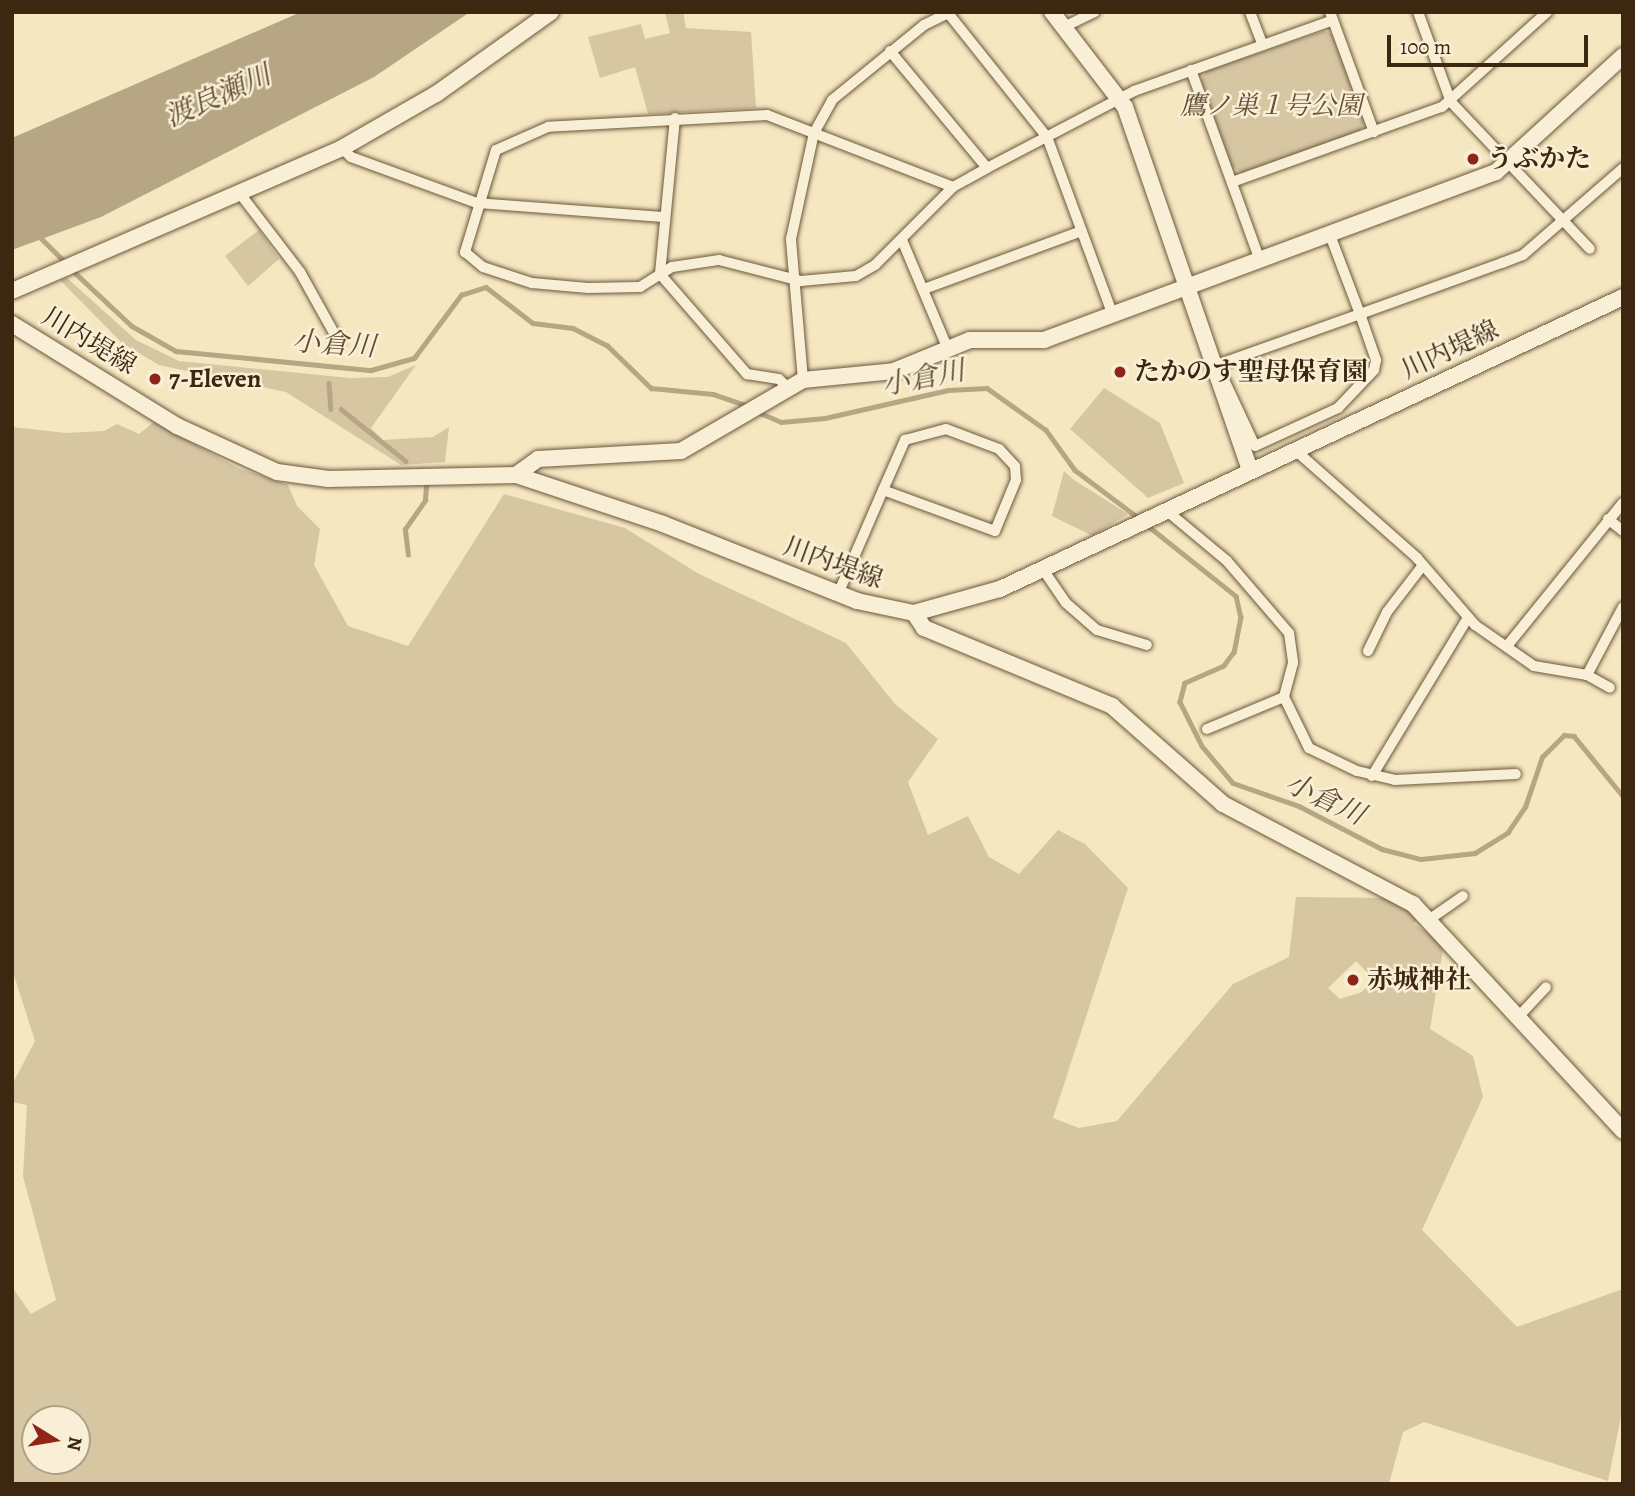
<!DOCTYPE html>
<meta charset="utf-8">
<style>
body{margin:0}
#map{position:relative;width:1635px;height:1496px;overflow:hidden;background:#f5e7c0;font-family:Alegreya,"Noto Serif JP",serif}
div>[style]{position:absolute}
.green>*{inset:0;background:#d6c6a2}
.water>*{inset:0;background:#b7a684}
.stream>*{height:4.5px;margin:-2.25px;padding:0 2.25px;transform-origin:2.25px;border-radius:2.25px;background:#b7a684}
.roads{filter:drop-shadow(0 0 2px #6c573c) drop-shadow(0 0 2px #6c573c)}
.street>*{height:10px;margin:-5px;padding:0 5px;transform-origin:5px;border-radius:5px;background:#f8efd6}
.secondary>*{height:16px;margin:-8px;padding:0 8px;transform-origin:8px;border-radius:8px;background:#f8efd6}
.dots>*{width:19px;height:19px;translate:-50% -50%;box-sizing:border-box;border:4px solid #f8efd6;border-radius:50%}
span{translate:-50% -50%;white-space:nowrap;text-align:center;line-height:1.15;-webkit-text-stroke:5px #f8efd6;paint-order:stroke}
.park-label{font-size:26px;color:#644f34;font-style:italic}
.poi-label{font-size:26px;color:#3e2710;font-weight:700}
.left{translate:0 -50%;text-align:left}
.street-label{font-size:26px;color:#3e2710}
.water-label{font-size:28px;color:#624d33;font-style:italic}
.frame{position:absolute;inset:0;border:14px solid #3e2710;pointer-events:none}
.north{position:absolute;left:21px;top:1405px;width:70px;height:70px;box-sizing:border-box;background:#f8efd6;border:2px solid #ae9f87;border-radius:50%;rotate:101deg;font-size:19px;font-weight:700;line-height:28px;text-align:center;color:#3e2710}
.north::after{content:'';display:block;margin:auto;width:24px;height:32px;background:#8f2418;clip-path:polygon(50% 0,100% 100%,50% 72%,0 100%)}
.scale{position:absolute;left:1387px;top:35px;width:201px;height:32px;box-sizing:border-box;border:4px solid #3e2710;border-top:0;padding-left:9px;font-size:21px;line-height:24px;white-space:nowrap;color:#3e2710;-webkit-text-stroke:5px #f8efd6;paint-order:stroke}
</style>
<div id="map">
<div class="green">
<div style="clip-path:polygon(665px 12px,683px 12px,686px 28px,751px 32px,756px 108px,648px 114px,635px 67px,600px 78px,588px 37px,641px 24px,645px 39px,670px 33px)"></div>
<div style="clip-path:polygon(1324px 31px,1332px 34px,1364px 122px,1360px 131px,1242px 173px,1232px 167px,1201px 80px,1206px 71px)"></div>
<div style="clip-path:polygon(259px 230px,279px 259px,248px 286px,225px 256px)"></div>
<div style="clip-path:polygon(67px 278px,136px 340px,179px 361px,350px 378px,388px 377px,416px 365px,371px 428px,383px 440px,433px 437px,449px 427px,445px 462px,401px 465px,286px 392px,159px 365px,122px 343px,60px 280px)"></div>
<div style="clip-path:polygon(1104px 388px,1160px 423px,1184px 483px,1148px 498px,1070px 429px)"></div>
<div style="clip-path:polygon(evenodd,154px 422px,238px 468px,288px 485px,297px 506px,320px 529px,314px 565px,348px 626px,408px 646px,504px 494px,625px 528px,699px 574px,846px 643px,895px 704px,938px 739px,908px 782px,928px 835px,968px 816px,989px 857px,1019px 874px,1058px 830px,1085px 844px,1128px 888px,1053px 1118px,1079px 1128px,1117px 1121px,1233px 984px,1289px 957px,1296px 897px,1386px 898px,1408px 910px,1418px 918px,1414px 924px,1444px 944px,1430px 1029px,1473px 1056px,1483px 1097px,1422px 1230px,1517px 1327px,1623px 1289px,1623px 1407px,1608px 1481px,1424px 1422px,1403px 1432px,1389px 1484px,12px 1484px,12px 1287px,31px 1314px,56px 1300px,23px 1176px,27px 1105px,12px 1102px,12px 1085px,35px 1041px,12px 969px,12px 427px,66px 433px,104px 431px,117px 424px,139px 434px,154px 422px,1356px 961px,1373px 979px,1362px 992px,1340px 999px,1328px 988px,1356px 961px,154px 422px,35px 1419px,77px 1419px,77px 1461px,35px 1461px,35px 1419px)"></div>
<div style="clip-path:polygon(1064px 471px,1074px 480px,1128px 514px,1093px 536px,1052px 516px)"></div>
</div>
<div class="water">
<div style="clip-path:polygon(301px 12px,470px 12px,374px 77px,101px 217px,12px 250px,12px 138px)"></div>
</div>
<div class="stream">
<div style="left:37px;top:234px;width:40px;rotate:45deg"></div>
<div style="left:71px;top:269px;width:83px;rotate:43.1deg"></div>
<div style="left:132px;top:326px;width:51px;rotate:29.6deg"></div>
<div style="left:176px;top:351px;width:196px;rotate:5.6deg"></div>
<div style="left:371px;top:370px;width:45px;rotate:-15.6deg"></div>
<div style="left:414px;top:358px;width:79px;rotate:-53.3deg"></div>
<div style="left:461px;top:295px;width:26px;rotate:-18deg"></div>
<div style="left:486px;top:287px;width:59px;rotate:37.5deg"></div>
<div style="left:533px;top:323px;width:40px;rotate:7.1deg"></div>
<div style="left:573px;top:328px;width:38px;rotate:27deg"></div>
<div style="left:607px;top:345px;width:62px;rotate:44.3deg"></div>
<div style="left:651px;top:388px;width:62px;rotate:5.5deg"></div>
<div style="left:713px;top:394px;width:40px;rotate:18.9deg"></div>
<div style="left:329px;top:383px;width:26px;rotate:86deg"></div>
<div style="left:341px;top:409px;width:83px;rotate:38.7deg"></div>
<div style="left:758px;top:412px;width:25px;rotate:23deg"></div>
<div style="left:781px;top:422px;width:44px;rotate:-5.2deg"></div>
<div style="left:825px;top:418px;width:126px;rotate:-12.8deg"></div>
<div style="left:948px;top:390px;width:39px;rotate:-3deg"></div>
<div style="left:987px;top:388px;width:72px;rotate:35.4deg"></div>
<div style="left:1046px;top:430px;width:49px;rotate:54.1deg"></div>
<div style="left:1075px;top:470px;width:81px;rotate:37deg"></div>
<div style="left:1147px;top:525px;width:114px;rotate:38.6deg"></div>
<div style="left:1236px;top:596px;width:22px;rotate:77deg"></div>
<div style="left:1241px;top:617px;width:36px;rotate:101deg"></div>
<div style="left:1234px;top:652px;width:17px;rotate:126deg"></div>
<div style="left:1224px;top:666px;width:43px;rotate:156.4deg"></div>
<div style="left:1185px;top:683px;width:20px;rotate:105deg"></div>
<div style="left:1180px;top:702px;width:49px;rotate:63.4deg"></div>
<div style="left:1202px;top:746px;width:48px;rotate:50deg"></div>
<div style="left:1233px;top:783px;width:70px;rotate:19.2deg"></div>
<div style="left:1299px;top:806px;width:93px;rotate:27.4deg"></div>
<div style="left:1382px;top:849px;width:40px;rotate:14.4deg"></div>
<div style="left:1421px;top:859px;width:54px;rotate:-6.3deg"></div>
<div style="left:1475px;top:853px;width:39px;rotate:-32deg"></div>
<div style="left:1508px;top:832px;width:30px;rotate:-56deg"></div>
<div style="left:1525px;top:807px;width:53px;rotate:-71.2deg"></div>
<div style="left:1542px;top:757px;width:31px;rotate:-45deg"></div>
<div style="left:1564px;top:735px;width:10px;rotate:6deg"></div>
<div style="left:1574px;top:736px;width:77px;rotate:50.8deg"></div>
<div style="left:408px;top:555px;width:26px;rotate:-97deg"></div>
<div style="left:405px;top:529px;width:35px;rotate:-55deg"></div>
<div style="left:425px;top:500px;width:14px;rotate:-86deg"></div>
</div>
<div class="roads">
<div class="street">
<div style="left:1250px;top:12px;width:34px;rotate:69deg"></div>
<div style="left:1330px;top:12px;width:128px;rotate:69.9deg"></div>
<div style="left:1418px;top:12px;width:96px;rotate:69.9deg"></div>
<div style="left:1451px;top:102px;width:202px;rotate:46.6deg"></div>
<div style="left:948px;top:13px;width:159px;rotate:51.4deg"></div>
<div style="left:1047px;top:137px;width:190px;rotate:69.7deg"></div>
<div style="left:1064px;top:27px;width:34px;rotate:-26deg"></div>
<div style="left:890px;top:51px;width:152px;rotate:50.3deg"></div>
<div style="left:1191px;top:70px;width:203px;rotate:70.1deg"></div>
<div style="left:675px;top:118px;width:157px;rotate:95.5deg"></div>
<div style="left:660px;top:274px;width:133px;rotate:49deg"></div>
<div style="left:747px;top:374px;width:32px;rotate:9deg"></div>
<div style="left:779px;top:379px;width:13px;rotate:45deg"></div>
<div style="left:342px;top:148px;width:13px;rotate:45deg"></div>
<div style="left:351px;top:157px;width:134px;rotate:20.1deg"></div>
<div style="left:477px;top:203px;width:188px;rotate:4.3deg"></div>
<div style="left:1232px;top:182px;width:223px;rotate:-19.7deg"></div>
<div style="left:1442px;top:107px;width:142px;rotate:-42.1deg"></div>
<div style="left:953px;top:187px;width:199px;rotate:-158.8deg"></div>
<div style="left:767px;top:115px;width:219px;rotate:176.9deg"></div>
<div style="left:548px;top:127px;width:57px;rotate:156.1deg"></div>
<div style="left:496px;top:150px;width:107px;rotate:106.9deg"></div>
<div style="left:465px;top:252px;width:23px;rotate:40deg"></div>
<div style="left:483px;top:267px;width:52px;rotate:18.1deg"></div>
<div style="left:532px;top:283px;width:56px;rotate:5.1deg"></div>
<div style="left:588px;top:288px;width:52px;rotate:-1.1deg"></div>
<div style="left:640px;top:287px;width:38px;rotate:-32deg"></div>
<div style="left:672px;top:267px;width:48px;rotate:-8.5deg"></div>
<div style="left:719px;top:260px;width:85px;rotate:14.4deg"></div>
<div style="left:801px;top:281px;width:55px;rotate:-5.2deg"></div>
<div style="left:856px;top:276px;width:22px;rotate:-30deg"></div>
<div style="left:875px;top:265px;width:110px;rotate:-45deg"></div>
<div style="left:953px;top:187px;width:39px;rotate:-29deg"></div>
<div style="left:987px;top:168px;width:166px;rotate:-27.6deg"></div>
<div style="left:1134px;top:91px;width:211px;rotate:-19.6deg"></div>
<div style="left:241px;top:195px;width:97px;rotate:52.5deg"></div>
<div style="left:300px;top:272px;width:80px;rotate:60.9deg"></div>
<div style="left:1330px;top:235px;width:85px;rotate:69.2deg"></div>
<div style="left:1360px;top:314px;width:49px;rotate:70.8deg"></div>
<div style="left:1376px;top:360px;width:10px;rotate:101deg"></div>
<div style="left:1374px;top:370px;width:52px;rotate:133.5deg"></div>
<div style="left:1338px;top:408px;width:91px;rotate:155.4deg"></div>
<div style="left:1255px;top:446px;width:89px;rotate:-115.1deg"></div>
<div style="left:1217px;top:365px;width:152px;rotate:-19.6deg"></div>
<div style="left:1360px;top:314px;width:151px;rotate:-19.8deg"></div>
<div style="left:1502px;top:263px;width:22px;rotate:-21deg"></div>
<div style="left:1523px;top:255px;width:133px;rotate:-41deg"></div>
<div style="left:902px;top:240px;width:116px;rotate:67.2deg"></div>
<div style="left:924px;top:289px;width:168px;rotate:-20.2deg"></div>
<div style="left:803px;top:380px;width:142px;rotate:-94.9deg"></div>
<div style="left:791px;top:239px;width:108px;rotate:-77.8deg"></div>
<div style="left:814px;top:133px;width:38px;rotate:-61deg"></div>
<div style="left:832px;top:100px;width:119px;rotate:-39.2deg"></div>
<div style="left:924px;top:25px;width:30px;rotate:-26deg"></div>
<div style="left:946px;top:429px;width:57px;rotate:20.7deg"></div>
<div style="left:999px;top:449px;width:23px;rotate:47deg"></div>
<div style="left:1015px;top:466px;width:14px;rotate:86deg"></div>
<div style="left:1016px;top:480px;width:55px;rotate:112.4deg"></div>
<div style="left:995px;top:531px;width:119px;rotate:-159.9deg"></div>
<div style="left:883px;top:490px;width:55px;rotate:-66.3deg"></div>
<div style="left:905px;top:440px;width:42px;rotate:-15deg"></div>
<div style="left:1294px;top:449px;width:164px;rotate:41.5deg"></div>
<div style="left:1417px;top:558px;width:89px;rotate:49.1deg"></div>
<div style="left:1475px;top:625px;width:72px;rotate:34.8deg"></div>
<div style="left:1534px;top:666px;width:54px;rotate:9.6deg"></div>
<div style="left:1587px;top:675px;width:26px;rotate:29deg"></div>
<div style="left:1167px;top:511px;width:78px;rotate:39.8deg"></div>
<div style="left:1227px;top:561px;width:95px;rotate:49.3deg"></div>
<div style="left:1289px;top:633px;width:30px;rotate:82deg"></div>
<div style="left:1293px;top:663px;width:35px;rotate:105deg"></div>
<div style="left:1284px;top:697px;width:57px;rotate:63.9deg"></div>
<div style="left:1309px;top:748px;width:53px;rotate:25.6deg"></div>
<div style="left:1357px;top:771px;width:39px;rotate:13deg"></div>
<div style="left:1395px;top:780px;width:121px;rotate:-2.8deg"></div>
<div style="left:1608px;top:519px;width:19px;rotate:39deg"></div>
<div style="left:1042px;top:568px;width:42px;rotate:55.6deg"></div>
<div style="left:1066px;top:603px;width:41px;rotate:41.1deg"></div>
<div style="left:1097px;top:630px;width:52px;rotate:16.7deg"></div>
<div style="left:838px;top:594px;width:113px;rotate:-66.6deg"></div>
<div style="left:1507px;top:646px;width:184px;rotate:-51deg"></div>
<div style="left:1368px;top:651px;width:43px;rotate:-64deg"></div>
<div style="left:1387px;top:612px;width:59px;rotate:-52.5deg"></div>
<div style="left:1587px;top:675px;width:77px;rotate:-62.1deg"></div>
<div style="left:1207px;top:729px;width:83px;rotate:-22.6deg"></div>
<div style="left:1372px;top:776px;width:184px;rotate:-58.8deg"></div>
<div style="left:1430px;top:919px;width:40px;rotate:-34.9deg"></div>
<div style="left:1520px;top:1015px;width:38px;rotate:-47deg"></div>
</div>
<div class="secondary">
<div style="left:1052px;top:12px;width:120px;rotate:52.5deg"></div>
<div style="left:1125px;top:107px;width:385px;rotate:71deg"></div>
<div style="left:12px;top:291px;width:360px;rotate:-23.4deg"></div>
<div style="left:342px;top:148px;width:108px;rotate:-29.9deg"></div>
<div style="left:436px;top:94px;width:141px;rotate:-35.5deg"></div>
<div style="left:12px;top:324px;width:194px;rotate:31.7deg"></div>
<div style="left:177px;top:426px;width:110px;rotate:24.7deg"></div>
<div style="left:277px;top:472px;width:52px;rotate:7.7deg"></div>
<div style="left:329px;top:479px;width:187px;rotate:-1.2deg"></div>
<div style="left:516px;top:475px;width:155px;rotate:18.4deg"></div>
<div style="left:663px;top:524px;width:209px;rotate:21.6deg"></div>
<div style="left:857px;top:601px;width:58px;rotate:11.9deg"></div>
<div style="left:914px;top:613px;width:89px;rotate:-15.6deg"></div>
<div style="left:1000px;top:589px;width:688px;rotate:-25.11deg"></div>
<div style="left:516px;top:475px;width:27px;rotate:-36deg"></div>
<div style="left:538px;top:459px;width:143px;rotate:-3.2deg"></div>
<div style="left:681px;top:451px;width:141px;rotate:-30.2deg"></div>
<div style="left:803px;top:380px;width:91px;rotate:-5.6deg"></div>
<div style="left:894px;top:371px;width:82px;rotate:-22.2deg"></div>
<div style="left:970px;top:340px;width:74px"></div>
<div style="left:1044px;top:340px;width:482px;rotate:-20.4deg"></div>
<div style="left:1496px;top:172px;width:172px;rotate:-42.4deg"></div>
<div style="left:914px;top:613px;width:18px;rotate:56deg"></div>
<div style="left:924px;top:628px;width:204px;rotate:22.5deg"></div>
<div style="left:1112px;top:706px;width:148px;rotate:41.4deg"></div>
<div style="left:1223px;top:804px;width:215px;rotate:27.8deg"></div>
<div style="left:1413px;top:904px;width:309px;rotate:47.2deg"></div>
</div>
</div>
<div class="dots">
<div style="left:1473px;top:159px;background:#8f2418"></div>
<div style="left:1120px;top:372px;background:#8f2418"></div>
<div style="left:155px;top:379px;background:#8f2418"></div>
<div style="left:1353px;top:980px;background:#8f2418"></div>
</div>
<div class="park-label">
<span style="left:1271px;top:106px">鷹ノ巣１号公園</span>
</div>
<div class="poi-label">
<span class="left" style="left:1487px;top:159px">うぶかた</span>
<span class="left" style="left:1134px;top:372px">たかのす聖母保育園</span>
<span class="left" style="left:169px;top:379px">7-Eleven</span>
<span class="left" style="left:1367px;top:980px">赤城神社</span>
</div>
<div class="street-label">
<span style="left:89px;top:341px;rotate:31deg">川内堤線</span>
<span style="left:1450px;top:350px;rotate:-25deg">川内堤線</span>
<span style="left:833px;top:563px;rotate:20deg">川内堤線</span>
</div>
<div class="water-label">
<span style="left:218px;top:96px;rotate:-24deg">渡良瀬川</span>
<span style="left:334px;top:344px;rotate:4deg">小倉川</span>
<span style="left:923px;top:378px;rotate:-11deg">小倉川</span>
<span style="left:1325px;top:799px;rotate:25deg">小倉川</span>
</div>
<div class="frame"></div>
<div class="north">N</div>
<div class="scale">100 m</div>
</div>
